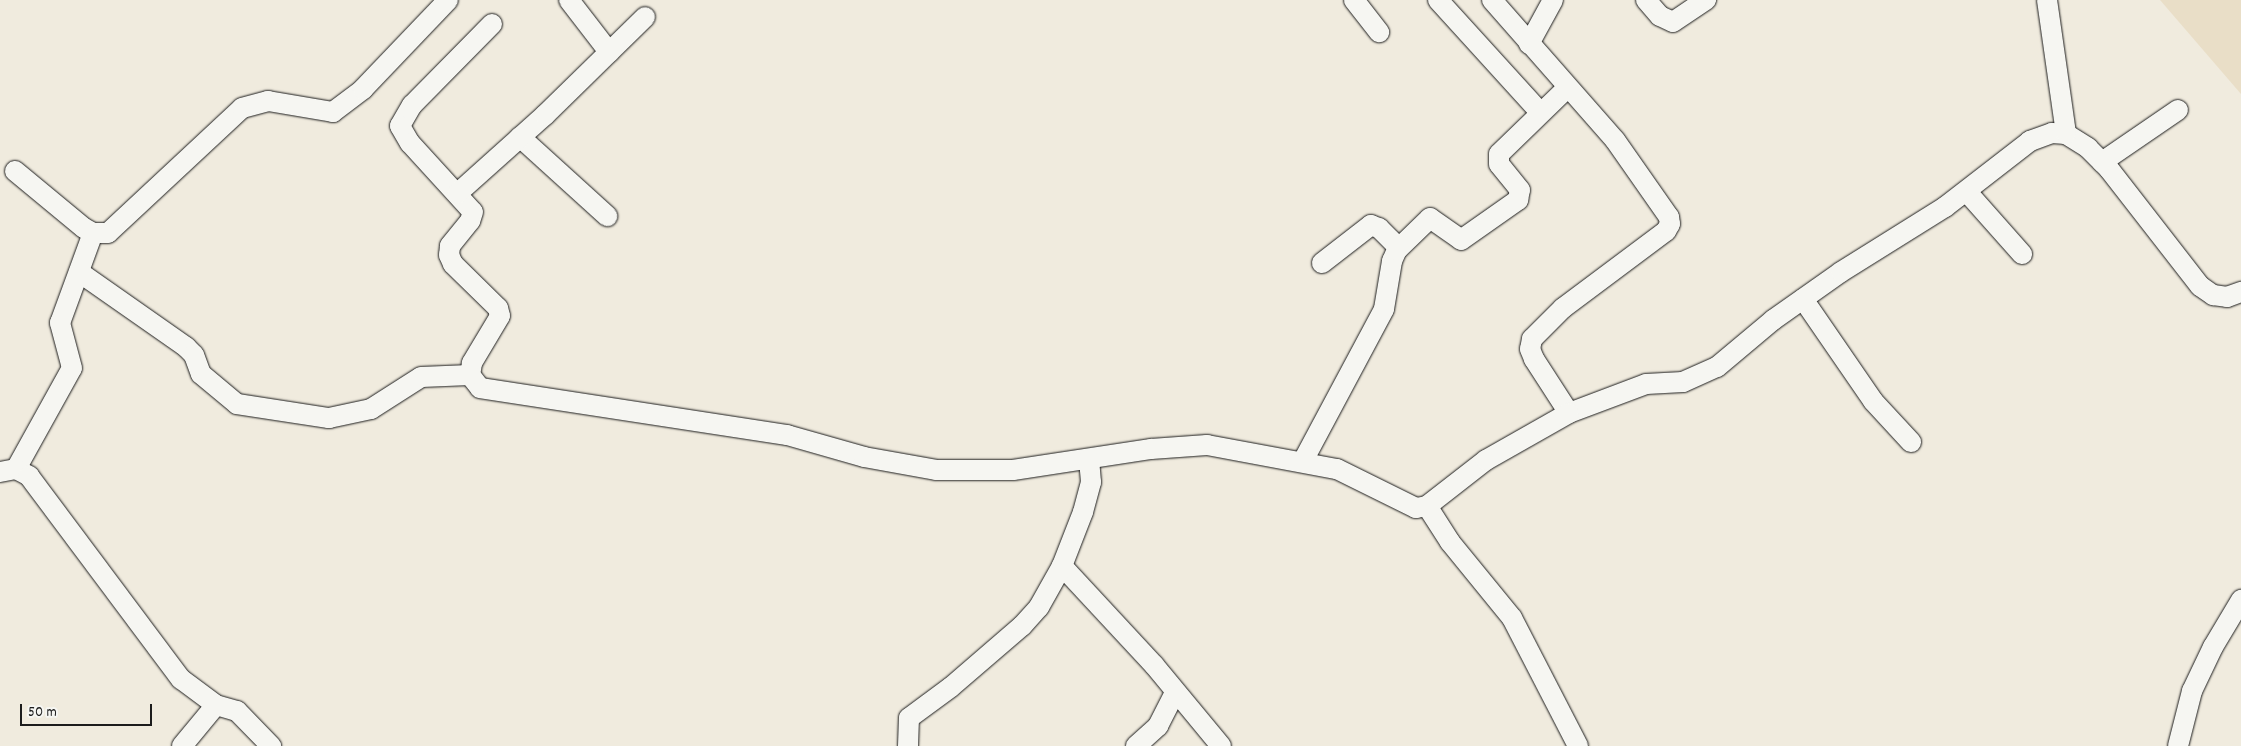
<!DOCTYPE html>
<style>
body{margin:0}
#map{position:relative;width:2241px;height:746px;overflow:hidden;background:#f0ebde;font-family:Dekko,sans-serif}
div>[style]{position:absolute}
.built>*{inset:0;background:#e9dec7}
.roads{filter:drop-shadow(0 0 1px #1c1c1c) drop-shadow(0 0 1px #1c1c1c)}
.street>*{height:20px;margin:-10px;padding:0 10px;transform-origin:10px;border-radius:10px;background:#f6f6f2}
span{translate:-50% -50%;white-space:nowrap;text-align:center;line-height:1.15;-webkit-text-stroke:4px #f6f6f2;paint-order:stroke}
.scale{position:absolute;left:20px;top:704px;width:132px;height:22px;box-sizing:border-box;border:2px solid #1c1c1c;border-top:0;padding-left:6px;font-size:15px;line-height:18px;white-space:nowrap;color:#1c1c1c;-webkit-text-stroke:4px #f6f6f2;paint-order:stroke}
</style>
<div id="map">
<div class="built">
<div style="clip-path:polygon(2160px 0,2241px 0,2241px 94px)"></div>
</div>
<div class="roads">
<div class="street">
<div style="left:569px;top:0;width:66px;rotate:52.4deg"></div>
<div style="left:1354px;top:0;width:41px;rotate:52deg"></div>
<div style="left:1438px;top:0;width:151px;rotate:47.7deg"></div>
<div style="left:1492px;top:0;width:186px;rotate:48.7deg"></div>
<div style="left:1615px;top:140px;width:94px;rotate:55deg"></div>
<div style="left:1669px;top:217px;width:7px;rotate:82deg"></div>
<div style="left:1670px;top:224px;width:8px;rotate:120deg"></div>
<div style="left:1666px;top:231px;width:129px;rotate:143.2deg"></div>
<div style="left:1563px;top:308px;width:44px;rotate:135deg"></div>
<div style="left:1532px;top:339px;width:10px;rotate:101deg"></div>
<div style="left:1530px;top:349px;width:11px;rotate:68deg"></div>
<div style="left:1534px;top:359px;width:64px;rotate:57.1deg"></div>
<div style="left:1569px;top:413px;width:82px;rotate:-20.6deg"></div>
<div style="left:1646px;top:384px;width:37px;rotate:-3deg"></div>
<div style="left:1683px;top:382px;width:37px;rotate:-24deg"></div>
<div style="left:1717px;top:367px;width:73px;rotate:-40deg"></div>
<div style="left:1773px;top:320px;width:83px;rotate:-35.2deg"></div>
<div style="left:1841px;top:272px;width:123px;rotate:-32deg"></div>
<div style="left:1945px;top:207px;width:108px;rotate:-37.8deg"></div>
<div style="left:2030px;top:141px;width:23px;rotate:-20deg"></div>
<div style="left:2052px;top:133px;width:14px;rotate:4deg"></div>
<div style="left:2066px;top:134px;width:26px;rotate:32deg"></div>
<div style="left:2088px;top:148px;width:30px;rotate:45deg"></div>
<div style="left:2109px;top:169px;width:148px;rotate:52.1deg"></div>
<div style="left:2200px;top:286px;width:16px;rotate:35deg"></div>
<div style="left:2213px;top:295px;width:14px;rotate:8deg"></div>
<div style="left:2227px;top:297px;width:15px;rotate:-20deg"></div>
<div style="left:1646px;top:0;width:21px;rotate:49deg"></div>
<div style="left:1660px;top:16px;width:14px;rotate:25deg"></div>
<div style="left:1673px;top:22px;width:40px;rotate:-34deg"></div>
<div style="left:2047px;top:0;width:135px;rotate:81.9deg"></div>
<div style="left:492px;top:24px;width:114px;rotate:134.6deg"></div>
<div style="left:412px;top:105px;width:24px;rotate:120deg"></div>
<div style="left:400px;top:126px;width:20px;rotate:60deg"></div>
<div style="left:410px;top:143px;width:93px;rotate:47.6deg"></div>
<div style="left:473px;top:212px;width:9px;rotate:108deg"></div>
<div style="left:470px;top:221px;width:32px;rotate:129deg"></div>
<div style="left:450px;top:246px;width:9px;rotate:96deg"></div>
<div style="left:449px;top:255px;width:10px;rotate:66deg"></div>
<div style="left:453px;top:264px;width:63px;rotate:44.4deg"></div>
<div style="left:498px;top:308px;width:8px;rotate:76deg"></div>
<div style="left:500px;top:316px;width:55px;rotate:120.8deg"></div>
<div style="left:472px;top:363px;width:12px;rotate:99deg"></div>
<div style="left:470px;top:375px;width:16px;rotate:52deg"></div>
<div style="left:480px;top:388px;width:311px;rotate:8.7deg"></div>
<div style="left:787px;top:435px;width:80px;rotate:15.9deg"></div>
<div style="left:864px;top:457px;width:73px;rotate:10.2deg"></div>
<div style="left:936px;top:470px;width:77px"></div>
<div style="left:1013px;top:470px;width:140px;rotate:-8.7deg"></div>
<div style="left:1151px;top:449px;width:56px;rotate:-4.1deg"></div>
<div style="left:1207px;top:445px;width:132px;rotate:10.5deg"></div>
<div style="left:1337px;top:469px;width:88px;rotate:26.3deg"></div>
<div style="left:1416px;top:508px;width:11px;rotate:-10deg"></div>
<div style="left:1427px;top:506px;width:75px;rotate:-37.9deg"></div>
<div style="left:1486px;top:460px;width:95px;rotate:-29.5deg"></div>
<div style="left:1529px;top:44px;width:50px;rotate:-61.4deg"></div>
<div style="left:520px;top:137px;width:118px;rotate:42.2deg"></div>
<div style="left:2102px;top:162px;width:92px;rotate:-34.4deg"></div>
<div style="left:15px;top:171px;width:89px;rotate:39.6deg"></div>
<div style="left:84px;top:228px;width:10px;rotate:29deg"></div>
<div style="left:93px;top:233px;width:15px"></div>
<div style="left:108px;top:233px;width:183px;rotate:-43deg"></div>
<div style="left:242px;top:108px;width:27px;rotate:-15deg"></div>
<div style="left:268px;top:101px;width:66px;rotate:9.6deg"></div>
<div style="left:333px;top:112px;width:38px;rotate:-37deg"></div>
<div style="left:363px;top:89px;width:123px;rotate:-46.3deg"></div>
<div style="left:1967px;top:192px;width:83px;rotate:48.4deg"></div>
<div style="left:458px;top:193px;width:117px;rotate:-41.9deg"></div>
<div style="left:545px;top:115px;width:140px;rotate:-44.4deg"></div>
<div style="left:1322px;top:263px;width:62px;rotate:-37.8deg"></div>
<div style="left:1371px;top:225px;width:9px;rotate:21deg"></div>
<div style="left:1379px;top:228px;width:28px;rotate:45deg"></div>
<div style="left:79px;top:272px;width:131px;rotate:35deg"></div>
<div style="left:186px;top:347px;width:11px;rotate:45deg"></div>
<div style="left:194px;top:355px;width:20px;rotate:70deg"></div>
<div style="left:201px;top:374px;width:47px;rotate:39.8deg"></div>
<div style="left:237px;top:404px;width:93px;rotate:8.7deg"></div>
<div style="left:329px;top:418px;width:43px;rotate:-12.1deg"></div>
<div style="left:371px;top:409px;width:59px;rotate:-32.6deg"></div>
<div style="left:421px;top:377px;width:49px;rotate:-2.3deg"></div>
<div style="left:1803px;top:299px;width:124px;rotate:55.5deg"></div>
<div style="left:1873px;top:401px;width:56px;rotate:47.2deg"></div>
<div style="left:1303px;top:461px;width:172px;rotate:-61.9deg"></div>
<div style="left:1384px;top:309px;width:49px;rotate:-80.5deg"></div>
<div style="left:1392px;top:261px;width:12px;rotate:-66deg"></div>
<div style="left:1397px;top:250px;width:46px;rotate:-44.1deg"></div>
<div style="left:1430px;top:218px;width:38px;rotate:35deg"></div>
<div style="left:1461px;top:240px;width:70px;rotate:-35.1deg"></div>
<div style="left:1518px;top:200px;width:10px;rotate:-79deg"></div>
<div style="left:1520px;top:190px;width:33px;rotate:-129deg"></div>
<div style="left:1499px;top:164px;width:10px;rotate:-90deg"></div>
<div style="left:1499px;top:154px;width:95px;rotate:-44.1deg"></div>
<div style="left:16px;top:469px;width:115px;rotate:-61deg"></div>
<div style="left:72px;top:368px;width:47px;rotate:-104.9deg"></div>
<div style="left:60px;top:323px;width:96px;rotate:-69.9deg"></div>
<div style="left:0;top:472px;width:16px;rotate:-11deg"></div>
<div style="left:16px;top:469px;width:15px;rotate:28deg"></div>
<div style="left:29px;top:476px;width:254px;rotate:53.2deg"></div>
<div style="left:181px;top:679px;width:44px;rotate:36.6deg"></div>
<div style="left:216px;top:705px;width:22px;rotate:16deg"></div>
<div style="left:237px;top:711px;width:49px;rotate:45.8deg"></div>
<div style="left:1427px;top:506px;width:43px;rotate:57.4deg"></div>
<div style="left:1450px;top:542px;width:98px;rotate:50.8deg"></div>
<div style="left:1512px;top:618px;width:144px;rotate:62.7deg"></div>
<div style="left:1062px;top:566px;width:135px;rotate:47.1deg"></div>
<div style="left:1154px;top:665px;width:105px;rotate:50.4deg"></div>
<div style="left:182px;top:746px;width:53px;rotate:-50.3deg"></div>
<div style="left:908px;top:746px;width:28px;rotate:-88deg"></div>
<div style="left:909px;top:718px;width:52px;rotate:-36.4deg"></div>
<div style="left:951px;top:687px;width:94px;rotate:-40.7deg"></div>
<div style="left:1022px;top:626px;width:25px;rotate:-48deg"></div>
<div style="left:1039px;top:607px;width:47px;rotate:-60.7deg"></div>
<div style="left:1062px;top:566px;width:58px;rotate:-68.7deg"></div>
<div style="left:1083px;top:512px;width:31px;rotate:-75deg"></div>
<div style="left:1091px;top:482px;width:23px;rotate:-95deg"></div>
<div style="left:1136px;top:746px;width:30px;rotate:-42deg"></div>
<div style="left:1158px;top:726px;width:38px;rotate:-63deg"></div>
<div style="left:2178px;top:746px;width:57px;rotate:-75.7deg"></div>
<div style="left:2192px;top:691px;width:49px;rotate:-64.5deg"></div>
<div style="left:2213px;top:647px;width:55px;rotate:-59.2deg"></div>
</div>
</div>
<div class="scale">50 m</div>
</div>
